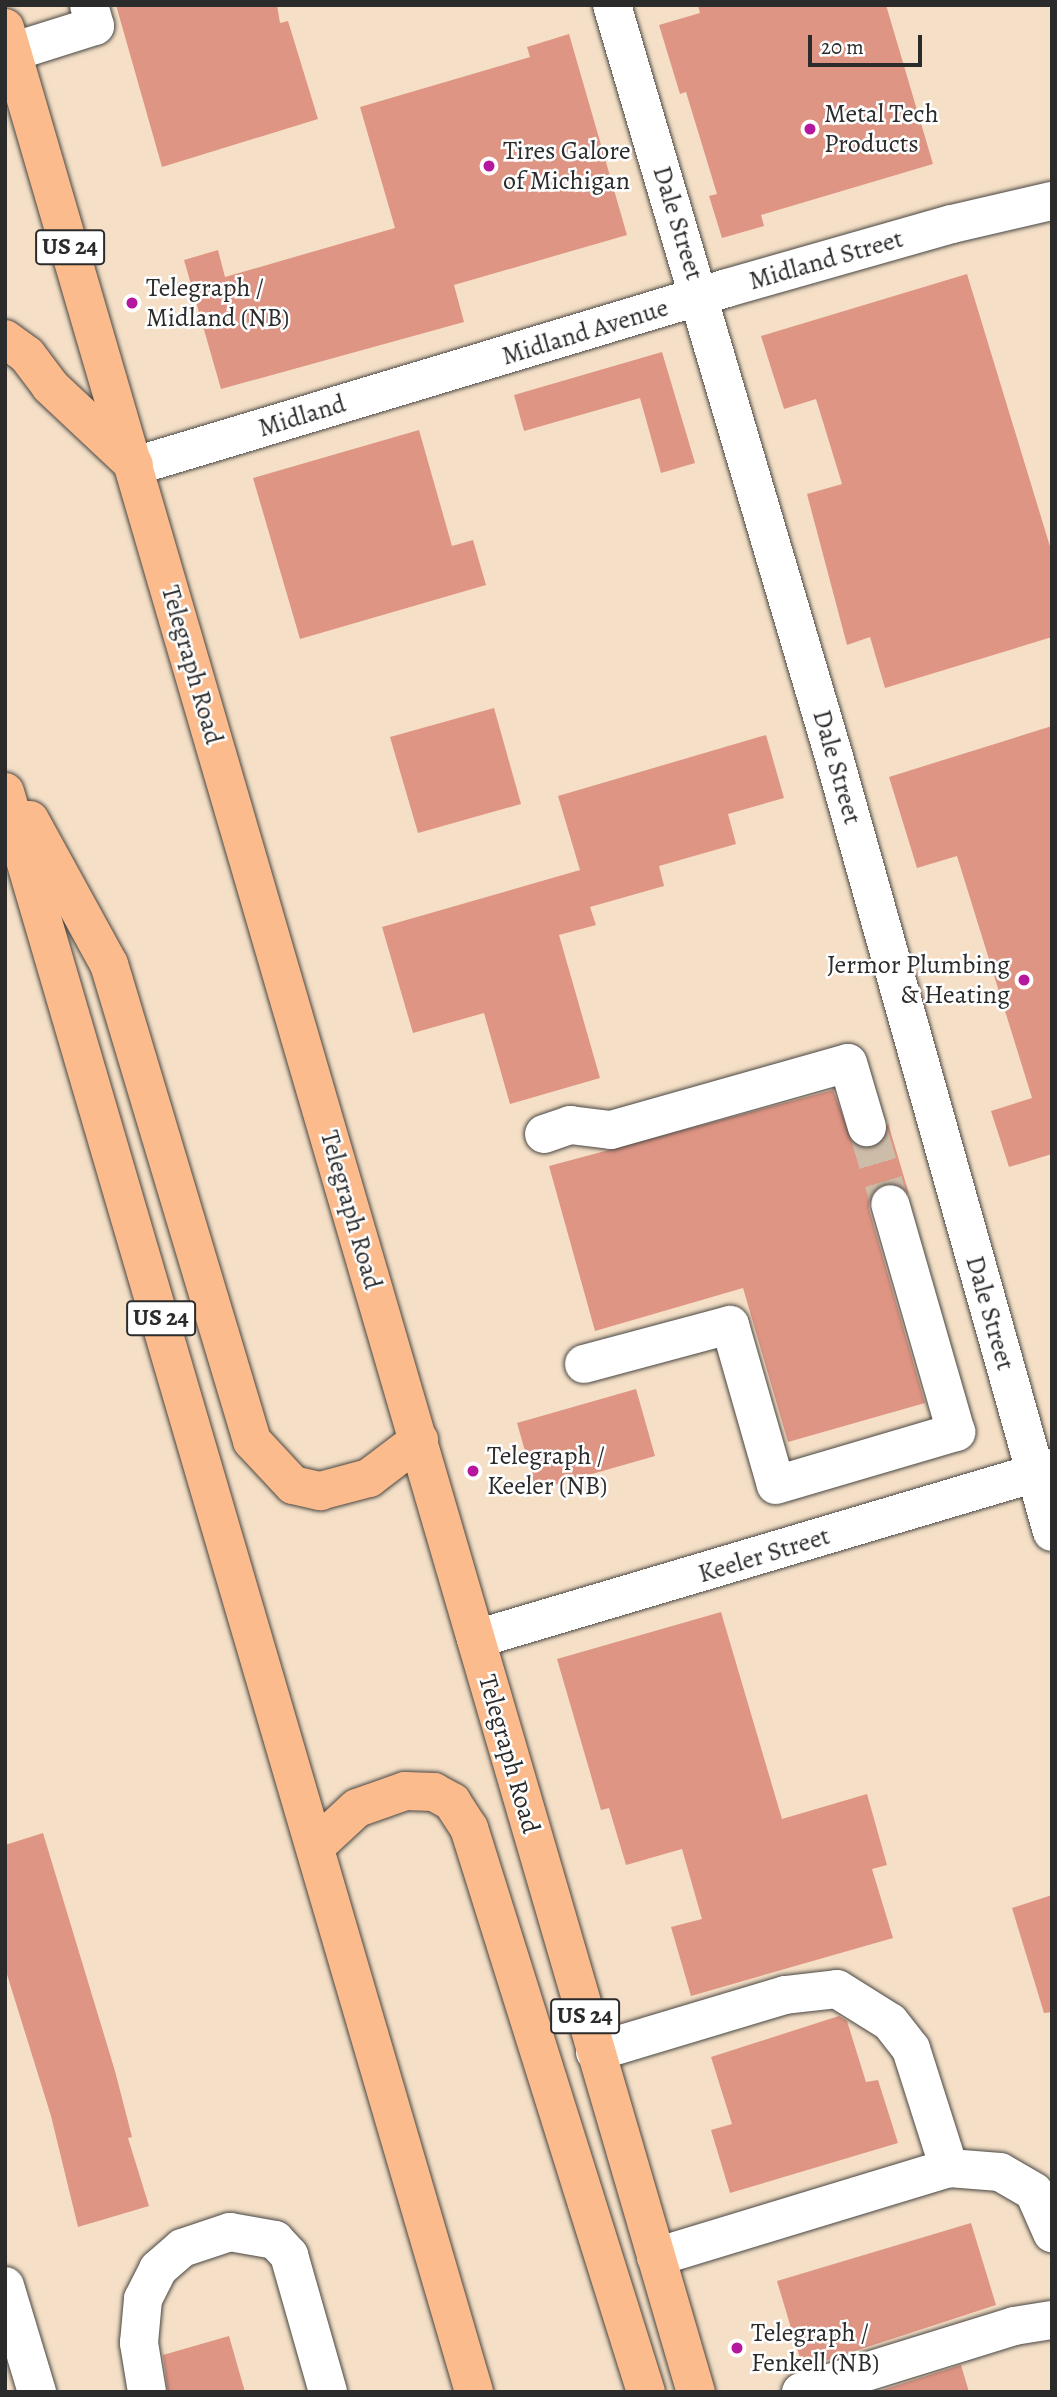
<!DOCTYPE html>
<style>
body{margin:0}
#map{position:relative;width:1057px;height:2397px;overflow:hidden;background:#f5e0c7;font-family:Alegreya,serif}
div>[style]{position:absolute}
.building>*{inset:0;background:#df9584}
.minor-tunnel>*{height:38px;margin-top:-19px;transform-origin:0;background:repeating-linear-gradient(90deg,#cdbca8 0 38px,transparent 0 57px)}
.roads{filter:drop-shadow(0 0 2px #494642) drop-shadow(0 0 2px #494642)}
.minor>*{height:38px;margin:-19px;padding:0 19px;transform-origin:19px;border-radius:19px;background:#fff}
.major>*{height:38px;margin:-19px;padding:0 19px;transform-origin:19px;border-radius:19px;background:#fbbb8c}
.dots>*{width:19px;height:19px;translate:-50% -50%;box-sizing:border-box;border:4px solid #fff;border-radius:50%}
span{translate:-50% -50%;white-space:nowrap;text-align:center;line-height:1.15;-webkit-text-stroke:5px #fff;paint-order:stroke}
.shield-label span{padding:2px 5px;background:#fff;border:2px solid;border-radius:5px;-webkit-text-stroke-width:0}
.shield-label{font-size:24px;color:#2b2b2b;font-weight:700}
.poi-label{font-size:26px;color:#2b2b2b}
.left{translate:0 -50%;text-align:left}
.right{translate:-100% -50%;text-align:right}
.street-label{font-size:26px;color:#2b2b2b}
.frame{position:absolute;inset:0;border:7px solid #2b2b2b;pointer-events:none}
.scale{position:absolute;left:808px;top:35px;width:114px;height:32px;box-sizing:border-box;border:4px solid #2b2b2b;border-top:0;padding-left:9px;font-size:21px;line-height:24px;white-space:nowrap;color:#2b2b2b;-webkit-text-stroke:5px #fff;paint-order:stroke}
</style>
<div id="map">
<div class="building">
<div style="clip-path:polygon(116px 5px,277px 5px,280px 23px,288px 21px,318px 119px,162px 167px)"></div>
<div style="clip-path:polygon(698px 5px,886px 5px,933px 164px,761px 215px,764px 226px,722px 238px,709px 196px,717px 194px,686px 92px,680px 94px,659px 25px,700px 13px)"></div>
<div style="clip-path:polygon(569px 34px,627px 235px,454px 285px,464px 322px,221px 389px,184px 260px,218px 250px,225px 277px,395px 228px,360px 107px,530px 57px,527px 47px)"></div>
<div style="clip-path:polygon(967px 274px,1052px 553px,1052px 637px,885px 688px,870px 637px,847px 645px,807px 494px,842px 484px,816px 399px,784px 409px,761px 336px)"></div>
<div style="clip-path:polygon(662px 352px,695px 463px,661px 473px,640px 398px,524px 431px,514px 395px)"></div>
<div style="clip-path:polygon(419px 430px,452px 546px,473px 540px,486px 585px,300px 639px,253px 478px)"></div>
<div style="clip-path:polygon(494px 708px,521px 804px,418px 833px,390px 737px)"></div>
<div style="clip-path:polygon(1052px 726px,1052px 1154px,1009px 1167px,991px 1111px,1032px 1098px,957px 856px,917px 868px,889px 777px)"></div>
<div style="clip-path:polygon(766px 735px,784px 798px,728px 814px,736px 844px,659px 866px,664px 886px,590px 907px,596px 925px,559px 935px,600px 1078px,510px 1104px,484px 1013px,413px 1033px,382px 927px,580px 870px,558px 796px)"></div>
<div style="clip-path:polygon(833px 1090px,853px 1143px,874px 1148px,883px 1141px,888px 1123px,909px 1194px,896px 1183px,883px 1183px,869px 1198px,869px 1209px,925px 1403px,788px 1442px,743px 1288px,595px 1331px,549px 1166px)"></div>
<div style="clip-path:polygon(636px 1389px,655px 1456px,536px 1490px,517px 1423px)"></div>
<div style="clip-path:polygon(721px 1612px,782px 1819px,867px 1794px,887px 1865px,872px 1869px,893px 1938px,691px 1996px,671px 1927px,702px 1919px,682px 1849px,626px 1865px,609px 1808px,601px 1810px,557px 1659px)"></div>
<div style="clip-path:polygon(43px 1833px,115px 2071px,132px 2137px,128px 2138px,149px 2206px,78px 2227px,51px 2116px,5px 1968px,5px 1845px)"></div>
<div style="clip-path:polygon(1052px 1895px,1052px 2012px,1044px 2013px,1012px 1908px)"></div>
<div style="clip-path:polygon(839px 2016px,847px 2021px,866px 2082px,878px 2080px,898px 2143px,730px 2193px,711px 2130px,732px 2124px,711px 2057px)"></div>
<div style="clip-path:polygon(971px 2223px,996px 2305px,803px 2368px,777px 2281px)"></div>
<div style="clip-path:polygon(229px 2336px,245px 2392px,168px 2392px,163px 2355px)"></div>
<div style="clip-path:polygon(961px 2365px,969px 2392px,876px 2392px)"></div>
</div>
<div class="minor-tunnel">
<div style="left:867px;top:1127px;width:80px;rotate:73.4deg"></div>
</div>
<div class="roads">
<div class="minor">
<div style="left:612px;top:5px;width:784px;rotate:73.55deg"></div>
<div style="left:834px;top:757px;width:805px;rotate:74.29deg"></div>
<div style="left:12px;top:52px;width:87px;rotate:-17.4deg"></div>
<div style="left:95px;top:26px;width:22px;rotate:-106deg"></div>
<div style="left:135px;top:466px;width:618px;rotate:-16.73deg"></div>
<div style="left:727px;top:288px;width:234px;rotate:-15.9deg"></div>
<div style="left:952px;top:224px;width:103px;rotate:-13deg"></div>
<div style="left:544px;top:1134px;width:28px;rotate:-19deg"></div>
<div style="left:570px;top:1125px;width:41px;rotate:7deg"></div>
<div style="left:611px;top:1130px;width:246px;rotate:-15.8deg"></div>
<div style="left:848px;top:1063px;width:67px;rotate:73.5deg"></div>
<div style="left:584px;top:1364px;width:151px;rotate:-15deg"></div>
<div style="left:730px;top:1325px;width:166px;rotate:74deg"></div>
<div style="left:776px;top:1485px;width:188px;rotate:-16.4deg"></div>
<div style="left:956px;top:1432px;width:237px;rotate:-106.1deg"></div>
<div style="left:476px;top:1639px;width:601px;rotate:-16.53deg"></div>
<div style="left:595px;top:2052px;width:198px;rotate:-16.7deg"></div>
<div style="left:785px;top:1995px;width:52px;rotate:-6.6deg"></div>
<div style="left:837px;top:1989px;width:62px;rotate:31.9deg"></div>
<div style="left:890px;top:2022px;width:34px;rotate:52deg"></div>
<div style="left:911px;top:2049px;width:125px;rotate:72.3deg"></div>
<div style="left:656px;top:2257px;width:306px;rotate:-16.9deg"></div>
<div style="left:949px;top:2168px;width:51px;rotate:4.5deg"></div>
<div style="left:1000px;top:2172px;width:39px;rotate:30deg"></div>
<div style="left:1034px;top:2192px;width:45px;rotate:66.3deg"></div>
<div style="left:5px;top:2286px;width:111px;rotate:73.2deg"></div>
<div style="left:147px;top:2392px;width:50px;rotate:-99.3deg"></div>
<div style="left:139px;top:2343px;width:44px;rotate:-84.8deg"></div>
<div style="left:143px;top:2299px;width:34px;rotate:-63deg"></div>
<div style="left:158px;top:2269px;width:32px;rotate:-41deg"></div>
<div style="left:182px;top:2248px;width:51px;rotate:-18.4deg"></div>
<div style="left:230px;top:2232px;width:46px;rotate:10.1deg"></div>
<div style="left:275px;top:2240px;width:21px;rotate:47deg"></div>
<div style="left:289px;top:2255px;width:142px;rotate:74.1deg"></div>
<div style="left:801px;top:2392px;width:223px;rotate:-17.2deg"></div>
<div style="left:1014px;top:2326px;width:38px;rotate:-9deg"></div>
</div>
<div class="major">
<div style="left:5px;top:28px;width:2463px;rotate:73.71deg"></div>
<div style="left:5px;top:339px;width:27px;rotate:36deg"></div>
<div style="left:27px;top:355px;width:39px;rotate:53deg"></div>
<div style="left:50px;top:386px;width:115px;rotate:43.2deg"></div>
<div style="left:5px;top:792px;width:1667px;rotate:73.66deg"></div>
<div style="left:30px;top:820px;width:164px;rotate:61.3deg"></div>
<div style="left:109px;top:964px;width:498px;rotate:73.3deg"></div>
<div style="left:252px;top:1441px;width:60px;rotate:47deg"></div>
<div style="left:293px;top:1485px;width:28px;rotate:13deg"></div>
<div style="left:320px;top:1491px;width:51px;rotate:-14.9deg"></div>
<div style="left:369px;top:1478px;width:63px;rotate:-37.2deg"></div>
<div style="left:317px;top:1845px;width:54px;rotate:-42.8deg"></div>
<div style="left:357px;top:1808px;width:51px;rotate:-19.5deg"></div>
<div style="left:405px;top:1791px;width:29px;rotate:2deg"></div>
<div style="left:434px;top:1792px;width:21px;rotate:29deg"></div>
<div style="left:452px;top:1802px;width:31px;rotate:57deg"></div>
<div style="left:469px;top:1828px;width:591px;rotate:72.58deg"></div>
</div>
</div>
<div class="dots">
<div style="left:810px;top:129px;background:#b5179e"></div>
<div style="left:489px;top:166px;background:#b5179e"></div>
<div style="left:132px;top:303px;background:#b5179e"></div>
<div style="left:1024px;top:980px;background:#b5179e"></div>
<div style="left:473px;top:1471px;background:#b5179e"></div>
<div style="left:737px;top:2348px;background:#b5179e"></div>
</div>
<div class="shield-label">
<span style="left:70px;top:247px">US 24</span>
<span style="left:161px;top:1318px">US 24</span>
<span style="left:585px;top:2016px">US 24</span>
</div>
<div class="poi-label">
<span class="left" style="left:824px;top:129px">Metal Tech<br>Products</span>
<span class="left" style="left:503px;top:166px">Tires Galore<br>of Michigan</span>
<span class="left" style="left:146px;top:303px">Telegraph /<br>Midland (NB)</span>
<span class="right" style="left:1010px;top:980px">Jermor Plumbing<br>&amp; Heating</span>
<span class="left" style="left:487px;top:1471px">Telegraph /<br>Keeler (NB)</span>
<span class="left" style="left:751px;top:2348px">Telegraph /<br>Fenkell (NB)</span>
</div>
<div class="street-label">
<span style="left:678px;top:223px;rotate:73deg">Dale Street</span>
<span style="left:826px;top:260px;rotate:-16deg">Midland Street</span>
<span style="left:585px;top:332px;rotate:-17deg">Midland Avenue</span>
<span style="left:302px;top:416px;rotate:-17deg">Midland</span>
<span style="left:192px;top:665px;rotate:74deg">Telegraph Road</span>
<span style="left:837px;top:767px;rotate:74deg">Dale Street</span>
<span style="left:351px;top:1210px;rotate:74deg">Telegraph Road</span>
<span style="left:990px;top:1313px;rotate:74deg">Dale Street</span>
<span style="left:764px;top:1555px;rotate:-17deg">Keeler Street</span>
<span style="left:509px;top:1754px;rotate:74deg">Telegraph Road</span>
</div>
<div class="frame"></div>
<div class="scale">20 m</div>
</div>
